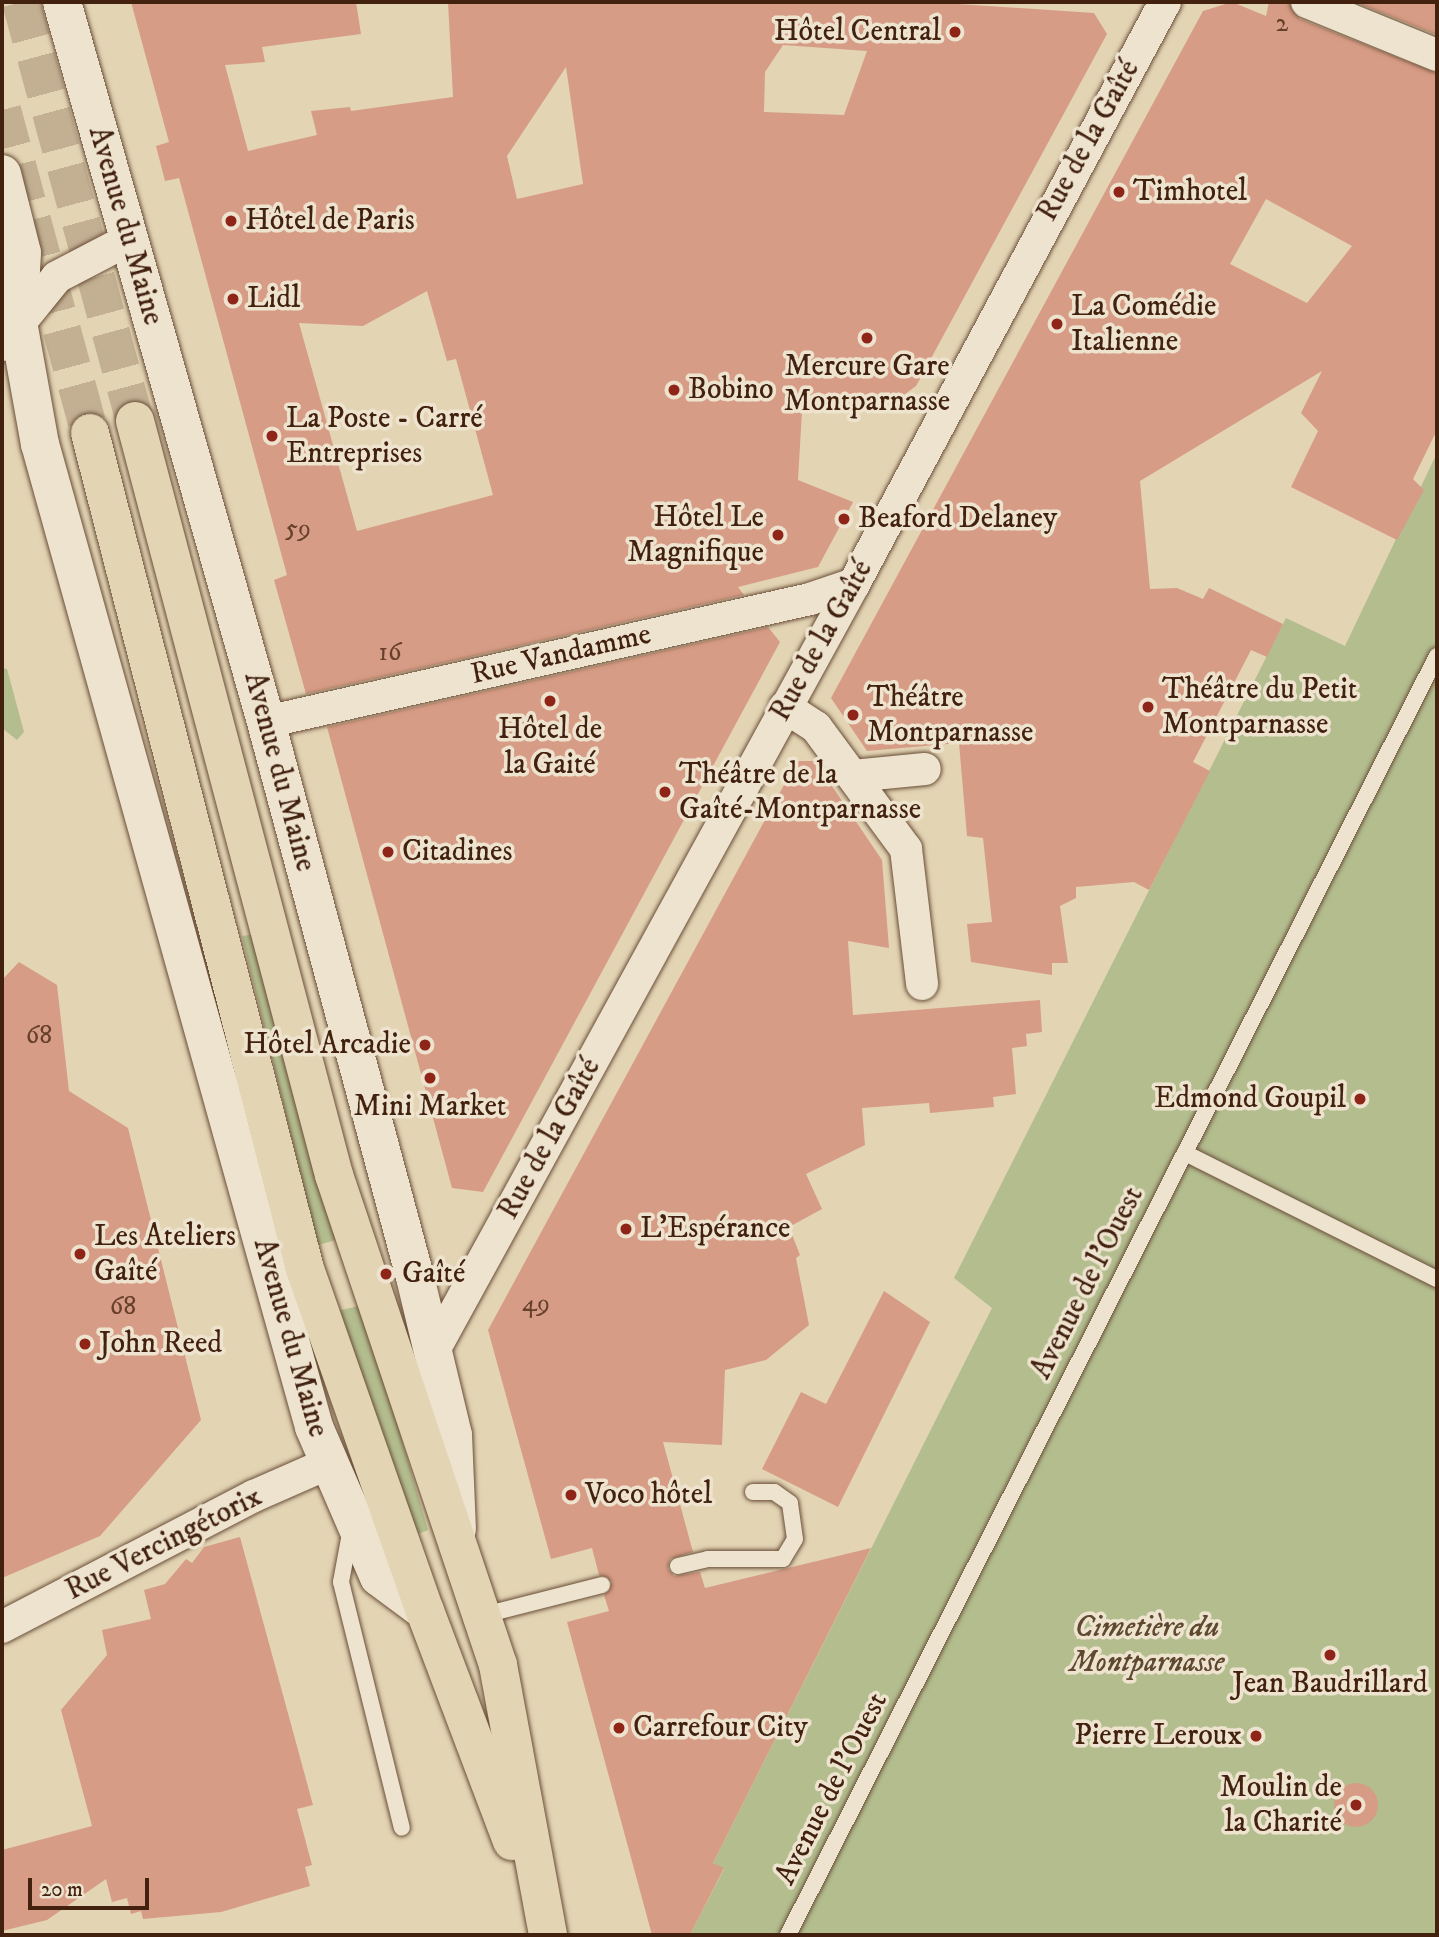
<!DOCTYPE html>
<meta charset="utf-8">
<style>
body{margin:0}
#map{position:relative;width:1439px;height:1937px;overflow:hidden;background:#e3d4b4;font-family:"IM FELL DW Pica",serif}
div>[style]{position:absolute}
.green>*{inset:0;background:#b3bd8e}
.building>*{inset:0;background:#d79c85}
.round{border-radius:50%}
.primary-tunnel>*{height:38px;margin-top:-19px;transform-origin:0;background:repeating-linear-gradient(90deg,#c3b093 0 38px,transparent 0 57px)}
.roads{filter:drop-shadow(0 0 2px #6a4e38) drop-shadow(0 0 2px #6a4e38)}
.lane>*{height:16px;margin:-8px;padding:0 8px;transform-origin:8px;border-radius:8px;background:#ede3ce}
.street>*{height:32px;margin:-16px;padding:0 16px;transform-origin:16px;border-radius:16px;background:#ede3ce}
.secondary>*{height:38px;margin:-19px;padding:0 19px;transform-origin:19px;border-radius:19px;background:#ede3ce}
.primary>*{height:38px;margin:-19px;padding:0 19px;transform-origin:19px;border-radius:19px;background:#e3d4b4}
.dots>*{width:19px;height:19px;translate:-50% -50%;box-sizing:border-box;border:4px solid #ede3ce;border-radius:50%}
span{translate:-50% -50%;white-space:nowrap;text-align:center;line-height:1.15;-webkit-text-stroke:7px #ede3ce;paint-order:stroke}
.number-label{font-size:26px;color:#67402c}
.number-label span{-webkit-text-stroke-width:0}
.poi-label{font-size:30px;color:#42210f}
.right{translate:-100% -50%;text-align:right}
.left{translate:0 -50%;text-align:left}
.street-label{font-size:30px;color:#42210f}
.park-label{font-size:30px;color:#5e482f;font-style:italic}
.frame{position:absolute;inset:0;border:4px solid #42210f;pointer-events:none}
.scale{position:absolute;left:28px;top:1878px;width:121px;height:32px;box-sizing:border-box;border:4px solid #42210f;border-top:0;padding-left:9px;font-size:21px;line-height:24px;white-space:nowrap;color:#42210f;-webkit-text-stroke:5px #ede3ce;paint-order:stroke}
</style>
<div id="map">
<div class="green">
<div style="clip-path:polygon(1437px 453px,1437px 1935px,690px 1935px,724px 1869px,713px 1863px,992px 1308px,954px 1278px,1286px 618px,1345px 646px)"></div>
<div style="clip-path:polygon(2px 668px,7px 669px,24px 732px,17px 740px,2px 728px)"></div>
<div style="clip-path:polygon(256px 934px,343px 1238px,318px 1245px,242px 936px)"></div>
<div style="clip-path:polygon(363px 1305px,428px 1530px,418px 1534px,337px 1311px)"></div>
</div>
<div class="building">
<div style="clip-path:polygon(evenodd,131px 2px,356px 2px,361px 34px,262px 47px,265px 62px,225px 65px,248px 151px,317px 135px,311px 111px,350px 107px,351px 111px,453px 97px,448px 2px,928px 2px,1094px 13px,1107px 34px,916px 386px,893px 403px,802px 411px,798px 480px,853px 502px,818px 567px,738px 587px,744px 595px,306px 694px,274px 580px,287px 575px,179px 178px,165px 181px,156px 146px,169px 142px,131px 2px,783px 45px,867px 51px,844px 115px,764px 112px,765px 72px,783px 45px,131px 2px,566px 67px,583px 184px,517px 199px,507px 156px,566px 67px,131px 2px,427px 291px,447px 361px,456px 359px,493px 495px,357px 531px,299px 323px,363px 326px,427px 291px)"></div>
<div style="clip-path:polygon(evenodd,1232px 2px,1266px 16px,1269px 2px,1289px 2px,1300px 19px,1437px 73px,1437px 430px,1413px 479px,1424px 490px,1397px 540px,1291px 487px,1318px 431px,1301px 413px,1322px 371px,1140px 481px,1150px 589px,1177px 588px,1203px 599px,1209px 588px,1283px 624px,1267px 657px,1251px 650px,1193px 762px,1210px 771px,1149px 890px,1134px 882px,1076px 887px,1076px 898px,1060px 906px,1068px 963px,1052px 963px,1052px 975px,971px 962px,967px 924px,992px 922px,983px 838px,967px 836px,959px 743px,867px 751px,831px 698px,1203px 11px,1232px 2px,1266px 199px,1352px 246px,1307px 303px,1230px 264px,1266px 199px)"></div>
<div style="clip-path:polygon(1355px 2px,1437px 2px,1437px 35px)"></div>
<div style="clip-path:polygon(768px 627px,780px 642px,483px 1192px,452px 1188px,327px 727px)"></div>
<div style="clip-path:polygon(797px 761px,815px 761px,882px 860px,889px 948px,848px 941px,853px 1015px,1040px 1000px,1042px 1032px,1026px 1034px,1027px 1046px,1012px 1048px,1016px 1094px,993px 1097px,994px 1107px,930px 1113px,929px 1103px,862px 1108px,865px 1145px,806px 1174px,822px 1209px,789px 1227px,800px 1255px,796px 1258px,809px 1325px,766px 1360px,725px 1370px,722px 1445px,663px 1442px,693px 1552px,670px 1559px,668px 1569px,674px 1576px,700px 1572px,705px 1588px,871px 1548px,713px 1863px,724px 1868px,690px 1935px,652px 1935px,567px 1622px,609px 1611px,604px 1595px,612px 1582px,599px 1575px,592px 1548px,551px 1559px,488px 1330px)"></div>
<div style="clip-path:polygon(19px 962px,57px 985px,69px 1091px,128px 1128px,201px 1420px,100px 1536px,2px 1578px,2px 980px)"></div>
<div style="clip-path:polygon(884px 1291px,930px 1322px,838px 1507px,762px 1469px,801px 1392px,826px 1404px)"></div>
<div style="clip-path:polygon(240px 1537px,313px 1805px,297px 1809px,312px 1865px,305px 1867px,310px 1886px,221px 1912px,143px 1919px,141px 1911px,131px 1914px,127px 1898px,112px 1902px,106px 1879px,47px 1920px,2px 1931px,2px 1850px,92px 1826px,61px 1710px,107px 1655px,102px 1630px,151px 1619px,144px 1590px,165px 1584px,186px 1559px,192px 1563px,204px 1547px)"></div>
<div class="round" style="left:1334px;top:1783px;width:44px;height:44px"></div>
</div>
<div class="primary-tunnel">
<div style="left:21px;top:2px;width:434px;rotate:74.8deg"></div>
<div style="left:2px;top:110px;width:335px;rotate:74.8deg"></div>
</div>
<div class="roads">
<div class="lane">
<div style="left:1185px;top:1153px;width:282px;rotate:26.6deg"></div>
<div style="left:351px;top:1528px;width:55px;rotate:100.5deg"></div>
<div style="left:341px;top:1582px;width:253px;rotate:76.1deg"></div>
<div style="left:678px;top:1566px;width:31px;rotate:-13deg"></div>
<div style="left:708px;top:1559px;width:75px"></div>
<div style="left:783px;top:1559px;width:23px;rotate:-59deg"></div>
<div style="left:795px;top:1539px;width:36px;rotate:-98deg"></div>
<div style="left:790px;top:1503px;width:19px;rotate:-145deg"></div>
<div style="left:774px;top:1492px;width:21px;rotate:180deg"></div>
<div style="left:480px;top:1616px;width:126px;rotate:-14.3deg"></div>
<div style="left:788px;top:1935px;width:1434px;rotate:-63.1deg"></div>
</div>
<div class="street">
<div style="left:1307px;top:2px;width:140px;rotate:22.2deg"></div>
<div style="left:2px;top:345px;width:87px;rotate:-51deg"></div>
<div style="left:57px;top:277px;width:80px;rotate:-27.5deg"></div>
<div style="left:785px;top:707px;width:37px;rotate:33deg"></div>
<div style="left:816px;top:727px;width:152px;rotate:53.6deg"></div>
<div style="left:906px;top:849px;width:136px;rotate:83.2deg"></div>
<div style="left:266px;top:722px;width:558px;rotate:-12.74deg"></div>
<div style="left:810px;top:599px;width:46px;rotate:-18.8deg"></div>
<div style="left:853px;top:776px;width:72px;rotate:-5.6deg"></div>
<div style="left:433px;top:1352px;width:876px;rotate:-61.27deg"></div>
<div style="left:854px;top:584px;width:660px;rotate:-61.88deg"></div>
<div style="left:2px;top:1627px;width:284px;rotate:-27.5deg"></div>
<div style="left:254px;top:1496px;width:80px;rotate:-23.7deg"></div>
</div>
<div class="secondary">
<div style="left:62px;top:2px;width:748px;rotate:74.18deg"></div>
<div style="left:266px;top:722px;width:575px;rotate:74.97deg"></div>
<div style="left:415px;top:1277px;width:163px;rotate:76.5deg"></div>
<div style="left:453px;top:1435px;width:94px;rotate:87.6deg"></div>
<div style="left:2px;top:174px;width:81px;rotate:75.8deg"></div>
<div style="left:22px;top:253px;width:69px;rotate:93.3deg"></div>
<div style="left:18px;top:322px;width:124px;rotate:79.8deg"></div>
<div style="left:40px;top:444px;width:1020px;rotate:74.42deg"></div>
<div style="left:314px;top:1427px;width:163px;rotate:66.6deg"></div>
<div style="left:379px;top:1577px;width:57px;rotate:36.5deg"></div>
</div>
<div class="primary">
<div style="left:135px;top:421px;width:780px;rotate:75.22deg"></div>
<div style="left:334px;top:1175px;width:517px;rotate:71.49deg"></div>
<div style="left:498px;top:1665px;width:275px;rotate:79.5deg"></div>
<div style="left:90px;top:433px;width:863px;rotate:75.58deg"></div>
<div style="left:305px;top:1269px;width:362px;rotate:70.7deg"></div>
<div style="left:425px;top:1611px;width:246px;rotate:69.3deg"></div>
</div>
</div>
<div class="dots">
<div style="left:955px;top:32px;background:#8f2418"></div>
<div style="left:1119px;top:192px;background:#8f2418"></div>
<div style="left:231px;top:221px;background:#8f2418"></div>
<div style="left:233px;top:299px;background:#8f2418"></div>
<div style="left:1057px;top:324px;background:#8f2418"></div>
<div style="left:867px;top:338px;background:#8f2418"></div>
<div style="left:674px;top:390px;background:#8f2418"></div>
<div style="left:272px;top:436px;background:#8f2418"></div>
<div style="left:844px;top:519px;background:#8f2418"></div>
<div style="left:778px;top:535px;background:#8f2418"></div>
<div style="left:550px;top:701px;background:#8f2418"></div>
<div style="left:1148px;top:707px;background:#8f2418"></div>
<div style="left:853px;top:715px;background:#8f2418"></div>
<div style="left:665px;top:792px;background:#8f2418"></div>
<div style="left:388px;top:852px;background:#8f2418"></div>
<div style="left:425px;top:1045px;background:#8f2418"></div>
<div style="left:430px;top:1078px;background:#8f2418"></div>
<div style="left:1360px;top:1099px;background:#8f2418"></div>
<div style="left:626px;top:1229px;background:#8f2418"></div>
<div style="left:80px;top:1254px;background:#8f2418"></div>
<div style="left:386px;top:1274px;background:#8f2418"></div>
<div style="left:85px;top:1344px;background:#8f2418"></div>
<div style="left:571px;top:1495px;background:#8f2418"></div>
<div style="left:1330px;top:1655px;background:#8f2418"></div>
<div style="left:619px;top:1728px;background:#8f2418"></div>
<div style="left:1256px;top:1736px;background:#8f2418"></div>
<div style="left:1356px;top:1805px;background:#8f2418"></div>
</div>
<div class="number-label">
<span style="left:1282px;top:24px">2</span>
<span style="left:298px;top:529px">59</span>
<span style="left:390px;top:653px">16</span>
<span style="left:39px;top:1036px">68</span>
<span style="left:536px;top:1304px">49</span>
<span style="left:123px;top:1307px">68</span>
</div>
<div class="poi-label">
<span class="right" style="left:941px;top:32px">Hôtel Central</span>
<span class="left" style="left:1133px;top:192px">Timhotel</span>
<span class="left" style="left:245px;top:221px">Hôtel de Paris</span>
<span class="left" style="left:247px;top:299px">Lidl</span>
<span class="left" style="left:1071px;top:324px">La Comédie<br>Italienne</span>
<span style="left:867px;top:384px">Mercure Gare<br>Montparnasse</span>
<span class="left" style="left:688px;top:390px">Bobino</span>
<span class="left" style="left:286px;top:436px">La Poste - Carré<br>Entreprises</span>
<span class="right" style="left:764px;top:535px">Hôtel Le<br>Magnifique</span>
<span class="left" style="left:858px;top:519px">Beaford Delaney</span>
<span class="left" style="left:1162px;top:707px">Théâtre du Petit<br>Montparnasse</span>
<span class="left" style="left:867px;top:715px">Théâtre<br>Montparnasse</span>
<span style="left:550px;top:747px">Hôtel de<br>la Gaité</span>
<span class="left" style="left:679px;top:792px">Théâtre de la<br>Gaîté-Montparnasse</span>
<span class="left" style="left:402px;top:852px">Citadines</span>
<span class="right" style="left:411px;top:1045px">Hôtel Arcadie</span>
<span class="right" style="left:1346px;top:1099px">Edmond Goupil</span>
<span style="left:430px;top:1107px">Mini Market</span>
<span class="left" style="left:640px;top:1229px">L'Espérance</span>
<span class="left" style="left:94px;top:1254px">Les Ateliers<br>Gaîté</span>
<span class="left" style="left:402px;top:1274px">Gaîté</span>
<span class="left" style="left:99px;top:1344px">John Reed</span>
<span class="left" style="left:585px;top:1495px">Voco hôtel</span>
<span style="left:1330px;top:1684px">Jean Baudrillard</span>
<span class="left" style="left:633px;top:1728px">Carrefour City</span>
<span class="right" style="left:1242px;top:1736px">Pierre Leroux</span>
<span class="right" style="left:1342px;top:1805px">Moulin de<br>la Charité</span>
</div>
<div class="street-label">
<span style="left:1089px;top:141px;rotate:-61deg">Rue de la Gaîté</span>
<span style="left:125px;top:226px;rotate:74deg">Avenue du Maine</span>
<span style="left:822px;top:641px;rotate:-61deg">Rue de la Gaîté</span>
<span style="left:561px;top:655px;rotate:-13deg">Rue Vandamme</span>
<span style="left:279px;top:772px;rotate:75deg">Avenue du Maine</span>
<span style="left:550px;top:1139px;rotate:-61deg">Rue de la Gaîté</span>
<span style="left:1088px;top:1283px;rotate:-63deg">Avenue de l'Ouest</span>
<span style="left:290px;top:1338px;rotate:74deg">Avenue du Maine</span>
<span style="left:164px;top:1544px;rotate:-27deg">Rue Vercingétorix</span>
<span style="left:832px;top:1789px;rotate:-63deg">Avenue de l'Ouest</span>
</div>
<div class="park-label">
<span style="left:1147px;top:1645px">Cimetière du<br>Montparnasse</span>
</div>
<div class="frame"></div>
<div class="scale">20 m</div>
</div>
